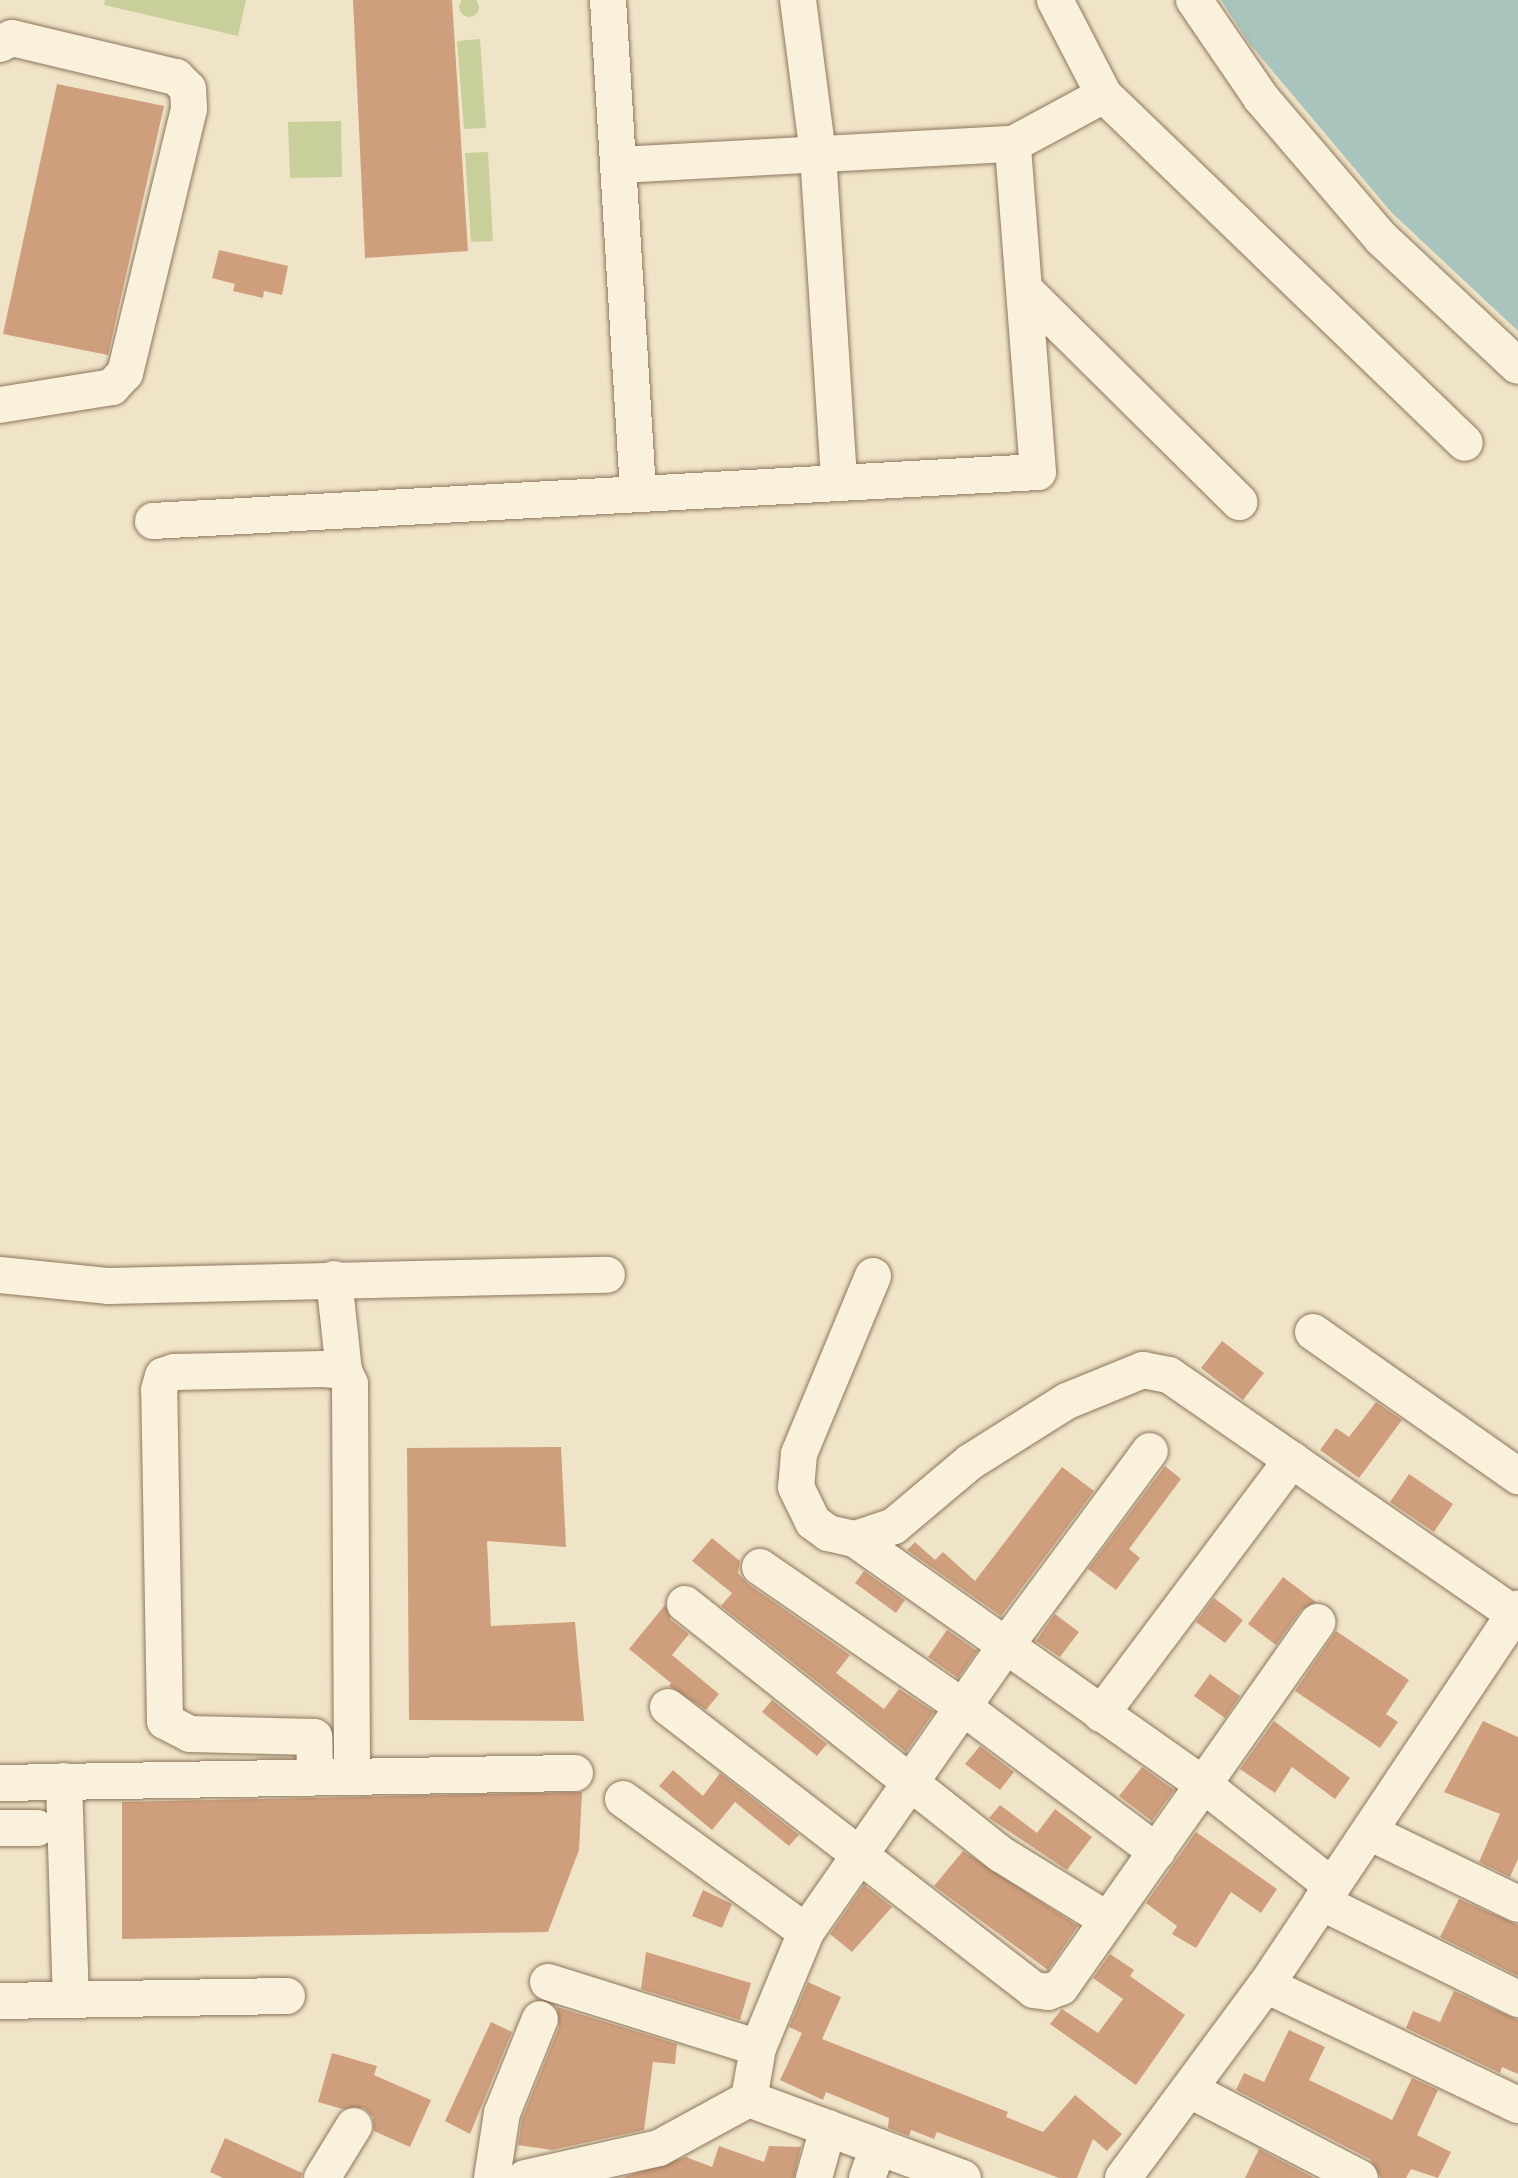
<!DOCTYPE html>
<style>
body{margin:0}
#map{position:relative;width:1518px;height:2178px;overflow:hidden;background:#f0e4c8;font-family:"PT Serif",serif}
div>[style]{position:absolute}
.green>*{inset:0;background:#c9cf9b}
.round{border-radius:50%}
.water>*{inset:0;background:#a9c4bc}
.building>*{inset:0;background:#cf9f7d}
.roads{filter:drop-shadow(0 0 2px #8d765c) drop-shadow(0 0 2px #8d765c)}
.minor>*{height:36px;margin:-18px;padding:0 18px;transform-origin:18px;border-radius:18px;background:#faf1dc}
span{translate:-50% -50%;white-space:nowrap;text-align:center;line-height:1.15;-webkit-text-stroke:6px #f7eed8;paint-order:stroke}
</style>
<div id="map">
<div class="green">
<div class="round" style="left:459px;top:-3px;width:20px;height:20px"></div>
<div style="clip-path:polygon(105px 0,246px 0,238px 36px,104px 5px)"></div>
<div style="clip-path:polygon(480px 39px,486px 128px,464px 129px,457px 41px)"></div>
<div style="clip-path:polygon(341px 121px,342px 177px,290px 178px,288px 122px)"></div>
<div style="clip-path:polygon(488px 152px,493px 241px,471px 242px,465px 153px)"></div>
</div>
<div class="water">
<div style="clip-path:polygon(1221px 0,1518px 0,1518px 331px,1392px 213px,1249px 43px)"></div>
</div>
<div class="building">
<div style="clip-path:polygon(353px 0,452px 0,468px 251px,365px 258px)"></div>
<div style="clip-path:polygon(57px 84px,164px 106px,108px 355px,3px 334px)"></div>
<div style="clip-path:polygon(219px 250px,288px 266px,282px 295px,264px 291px,263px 298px,233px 291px,235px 284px,212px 278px)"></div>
<div style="clip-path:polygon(1222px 1341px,1264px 1373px,1243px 1400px,1201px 1368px)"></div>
<div style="clip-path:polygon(1376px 1402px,1402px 1420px,1359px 1478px,1320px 1450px,1336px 1428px,1349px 1437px)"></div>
<div style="clip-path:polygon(561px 1447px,566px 1547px,487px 1541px,491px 1626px,575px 1622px,584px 1721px,409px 1720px,407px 1448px)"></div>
<div style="clip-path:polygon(1165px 1466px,1181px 1479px,1129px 1549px,1140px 1558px,1116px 1590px,1088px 1569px)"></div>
<div style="clip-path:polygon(1062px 1467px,1094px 1491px,1001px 1616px,907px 1550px,915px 1542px,935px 1560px,943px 1552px,975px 1581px)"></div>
<div style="clip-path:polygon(1409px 1474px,1453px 1504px,1434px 1532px,1390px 1502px)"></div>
<div style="clip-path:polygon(712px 1538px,740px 1561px,738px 1573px,748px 1584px,850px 1655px,836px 1673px,884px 1709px,899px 1689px,934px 1712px,906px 1752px,721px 1606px,732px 1593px,692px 1561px)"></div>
<div style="clip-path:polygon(864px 1571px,905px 1600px,896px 1613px,855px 1583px)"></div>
<div style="clip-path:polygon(1283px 1577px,1316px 1602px,1301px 1610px,1276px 1645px,1248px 1624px)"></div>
<div style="clip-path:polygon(1214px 1598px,1243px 1620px,1225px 1643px,1196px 1622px)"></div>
<div style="clip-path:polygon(665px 1605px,671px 1620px,689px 1634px,672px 1655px,719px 1694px,706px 1710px,669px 1686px,671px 1683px,629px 1649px)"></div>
<div style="clip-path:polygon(1055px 1614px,1079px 1632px,1060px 1657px,1036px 1641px)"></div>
<div style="clip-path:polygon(947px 1630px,977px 1651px,958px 1678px,928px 1657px)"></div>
<div style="clip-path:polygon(1336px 1631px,1409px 1680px,1386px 1714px,1398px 1722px,1380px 1748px,1295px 1691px)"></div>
<div style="clip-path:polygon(1210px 1674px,1240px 1696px,1225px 1718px,1194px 1696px)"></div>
<div style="clip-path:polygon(772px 1700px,827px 1744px,817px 1756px,762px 1712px)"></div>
<div style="clip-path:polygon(1274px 1721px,1350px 1778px,1335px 1799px,1292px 1767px,1275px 1793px,1240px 1769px)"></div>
<div style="clip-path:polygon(1483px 1721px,1518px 1737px,1518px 1859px,1510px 1877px,1479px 1862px,1500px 1814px,1444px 1792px)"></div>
<div style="clip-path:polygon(980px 1746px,1014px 1772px,1000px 1790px,965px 1764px)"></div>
<div style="clip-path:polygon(1142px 1767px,1174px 1790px,1152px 1821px,1119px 1796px)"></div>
<div style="clip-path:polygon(673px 1770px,703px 1796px,720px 1773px,799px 1835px,789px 1846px,735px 1802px,712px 1830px,659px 1786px)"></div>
<div style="clip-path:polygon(582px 1792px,579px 1850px,548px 1932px,122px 1939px,122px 1802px)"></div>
<div style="clip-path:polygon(1000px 1805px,1037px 1833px,1055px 1809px,1092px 1837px,1067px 1870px,989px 1818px)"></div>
<div style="clip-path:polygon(1196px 1832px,1277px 1889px,1261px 1913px,1231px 1892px,1196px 1948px,1172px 1934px,1177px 1926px,1146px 1903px)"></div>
<div style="clip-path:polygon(963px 1851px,1078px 1926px,1048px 1970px,934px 1886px)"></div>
<div style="clip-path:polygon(864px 1885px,892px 1907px,852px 1952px,830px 1934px)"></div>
<div style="clip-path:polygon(703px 1890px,732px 1904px,722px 1928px,692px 1916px)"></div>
<div style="clip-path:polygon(1459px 1899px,1518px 1925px,1518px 1976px,1440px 1937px)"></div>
<div style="clip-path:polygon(646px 1952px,751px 1983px,740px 2020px,641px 1989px)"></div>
<div style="clip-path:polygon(1110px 1954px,1134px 1970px,1130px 1976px,1185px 2015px,1136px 2085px,1050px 2024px,1062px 2009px,1098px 2033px,1123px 1999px,1093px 1978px)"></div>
<div style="clip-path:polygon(808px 1982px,841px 1997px,822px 2039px,1008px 2112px,1006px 2117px,1043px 2132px,1075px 2095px,1122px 2134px,1107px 2151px,1093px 2139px,1077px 2178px,1059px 2178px,937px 2132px,934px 2139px,911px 2130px,909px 2136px,888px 2128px,889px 2118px,826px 2092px,823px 2100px,780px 2080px,802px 2033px,789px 2027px)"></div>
<div style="clip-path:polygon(1454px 1991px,1518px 2020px,1518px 2074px,1502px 2067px,1500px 2073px,1406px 2028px,1413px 2011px,1440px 2022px)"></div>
<div style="clip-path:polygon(557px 2007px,677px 2044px,675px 2064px,653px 2062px,644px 2130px,552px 2150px,518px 2145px,522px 2119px,559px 2027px)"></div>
<div style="clip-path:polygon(491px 2022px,512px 2032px,470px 2134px,445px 2121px)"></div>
<div style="clip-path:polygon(1289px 2030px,1325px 2047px,1309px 2080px,1392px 2120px,1412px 2078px,1438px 2090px,1417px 2135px,1451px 2152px,1438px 2178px,1411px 2169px,1406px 2178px,1381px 2178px,1370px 2159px,1236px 2090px,1244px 2073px,1264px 2082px)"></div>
<div style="clip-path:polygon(332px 2053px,377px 2066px,374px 2075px,431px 2100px,410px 2147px,374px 2131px,373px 2117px,364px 2108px,342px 2109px,318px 2102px)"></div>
<div style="clip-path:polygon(225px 2138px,302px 2173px,301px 2178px,223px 2178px,210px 2172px)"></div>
<div style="clip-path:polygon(719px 2146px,764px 2162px,769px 2146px,801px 2147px,794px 2178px,621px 2178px,686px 2157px,712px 2167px)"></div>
<div style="clip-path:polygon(1259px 2149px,1314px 2178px,1245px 2178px)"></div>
</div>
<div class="roads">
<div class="minor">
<div style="left:608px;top:0;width:495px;rotate:86.5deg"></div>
<div style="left:798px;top:0;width:155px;rotate:82.6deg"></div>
<div style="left:818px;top:154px;width:330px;rotate:86.3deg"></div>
<div style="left:1194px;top:0;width:119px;rotate:55.6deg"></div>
<div style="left:1261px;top:98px;width:184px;rotate:49.4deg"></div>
<div style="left:1381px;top:238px;width:187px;rotate:43.1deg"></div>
<div style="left:0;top:44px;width:13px;rotate:-27deg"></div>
<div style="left:12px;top:38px;width:169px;rotate:13.4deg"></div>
<div style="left:176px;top:77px;width:17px;rotate:45deg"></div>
<div style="left:188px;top:89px;width:20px;rotate:87deg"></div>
<div style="left:189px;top:109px;width:272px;rotate:103.6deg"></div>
<div style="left:125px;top:373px;width:19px;rotate:133deg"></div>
<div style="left:112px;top:387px;width:113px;rotate:170.9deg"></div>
<div style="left:1104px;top:95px;width:501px;rotate:43.95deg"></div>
<div style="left:619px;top:165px;width:395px;rotate:-3.1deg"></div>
<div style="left:1013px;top:144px;width:103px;rotate:-28.3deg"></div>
<div style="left:1104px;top:95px;width:107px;rotate:-117.3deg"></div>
<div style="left:1024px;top:289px;width:303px;rotate:44.7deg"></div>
<div style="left:153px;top:521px;width:886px;rotate:-3.17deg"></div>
<div style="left:1038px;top:472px;width:329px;rotate:-94.4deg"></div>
<div style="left:0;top:1275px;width:110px;rotate:5.8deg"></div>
<div style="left:109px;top:1286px;width:498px;rotate:-1.3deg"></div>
<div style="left:873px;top:1276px;width:193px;rotate:112.6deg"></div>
<div style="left:799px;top:1454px;width:33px;rotate:95deg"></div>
<div style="left:796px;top:1487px;width:39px;rotate:64deg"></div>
<div style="left:813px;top:1522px;width:19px;rotate:36deg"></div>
<div style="left:828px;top:1533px;width:28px;rotate:13deg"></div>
<div style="left:855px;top:1539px;width:41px;rotate:-18.4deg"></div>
<div style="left:894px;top:1526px;width:99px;rotate:-40.1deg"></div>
<div style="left:970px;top:1462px;width:115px;rotate:-32.2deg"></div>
<div style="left:1067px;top:1401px;width:82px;rotate:-22.2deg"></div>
<div style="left:1143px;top:1370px;width:26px;rotate:11deg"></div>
<div style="left:1169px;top:1375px;width:420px;rotate:34.7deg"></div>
<div style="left:334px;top:1279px;width:93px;rotate:83.8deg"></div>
<div style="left:1313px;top:1332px;width:251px;rotate:35.1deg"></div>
<div style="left:855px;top:1539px;width:427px;rotate:35.2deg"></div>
<div style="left:1204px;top:1785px;width:163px;rotate:38.3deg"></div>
<div style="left:760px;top:1567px;width:247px;rotate:34.6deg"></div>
<div style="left:963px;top:1707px;width:242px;rotate:36.8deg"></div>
<div style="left:685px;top:1604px;width:404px;rotate:38.4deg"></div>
<div style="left:1002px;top:1855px;width:122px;rotate:31.6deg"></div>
<div style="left:668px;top:1707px;width:463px;rotate:37.7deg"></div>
<div style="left:1034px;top:1990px;width:14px;rotate:8deg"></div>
<div style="left:1048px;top:1992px;width:14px;rotate:-21deg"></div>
<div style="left:1061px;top:1987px;width:446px;rotate:-54.9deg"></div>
<div style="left:1101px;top:1714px;width:318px;rotate:-53.1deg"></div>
<div style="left:315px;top:1776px;width:39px;rotate:-91deg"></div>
<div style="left:314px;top:1737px;width:124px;rotate:-178.6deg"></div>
<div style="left:190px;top:1734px;width:28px;rotate:-153deg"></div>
<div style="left:165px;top:1721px;width:331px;rotate:-91deg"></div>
<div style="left:159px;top:1390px;width:15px;rotate:-74deg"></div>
<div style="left:163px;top:1376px;width:12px;rotate:-20deg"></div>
<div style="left:174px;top:1372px;width:149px;rotate:-1.2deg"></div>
<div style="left:323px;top:1369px;width:21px;rotate:5deg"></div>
<div style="left:344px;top:1371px;width:14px;rotate:65deg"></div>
<div style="left:350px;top:1384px;width:391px;rotate:89.7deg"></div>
<div style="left:64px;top:1781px;width:219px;rotate:88.2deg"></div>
<div style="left:0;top:1783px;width:575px;rotate:-1deg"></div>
<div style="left:623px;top:1799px;width:226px;rotate:36deg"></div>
<div style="left:0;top:1828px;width:37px"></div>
<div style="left:1369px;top:1832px;width:165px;rotate:25.8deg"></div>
<div style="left:1321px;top:1902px;width:220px;rotate:26.2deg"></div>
<div style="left:548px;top:1982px;width:220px;rotate:17.4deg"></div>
<div style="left:1266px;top:1985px;width:279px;rotate:25.5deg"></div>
<div style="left:0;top:2001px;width:287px;rotate:-1deg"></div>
<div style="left:1192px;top:2091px;width:189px;rotate:27.4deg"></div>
<div style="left:749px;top:2099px;width:52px;rotate:-80deg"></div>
<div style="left:758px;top:2048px;width:126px;rotate:-67.5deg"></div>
<div style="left:806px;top:1932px;width:351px;rotate:-55.1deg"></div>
<div style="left:1007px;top:1644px;width:240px;rotate:-53.5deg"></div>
<div style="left:322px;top:2178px;width:61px;rotate:-58.4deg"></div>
<div style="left:492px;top:2178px;width:66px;rotate:-81.3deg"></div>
<div style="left:502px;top:2113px;width:101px;rotate:-68deg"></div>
<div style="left:525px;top:2178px;width:137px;rotate:-12.6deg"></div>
<div style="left:659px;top:2148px;width:102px;rotate:-28.6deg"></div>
<div style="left:749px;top:2099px;width:228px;rotate:20.3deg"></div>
<div style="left:814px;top:2178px;width:52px;rotate:-74.4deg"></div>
<div style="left:867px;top:2178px;width:33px;rotate:-70deg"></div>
<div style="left:1123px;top:2178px;width:240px;rotate:-53.5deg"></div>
<div style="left:1266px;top:1985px;width:453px;rotate:-56.2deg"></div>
</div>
</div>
</div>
